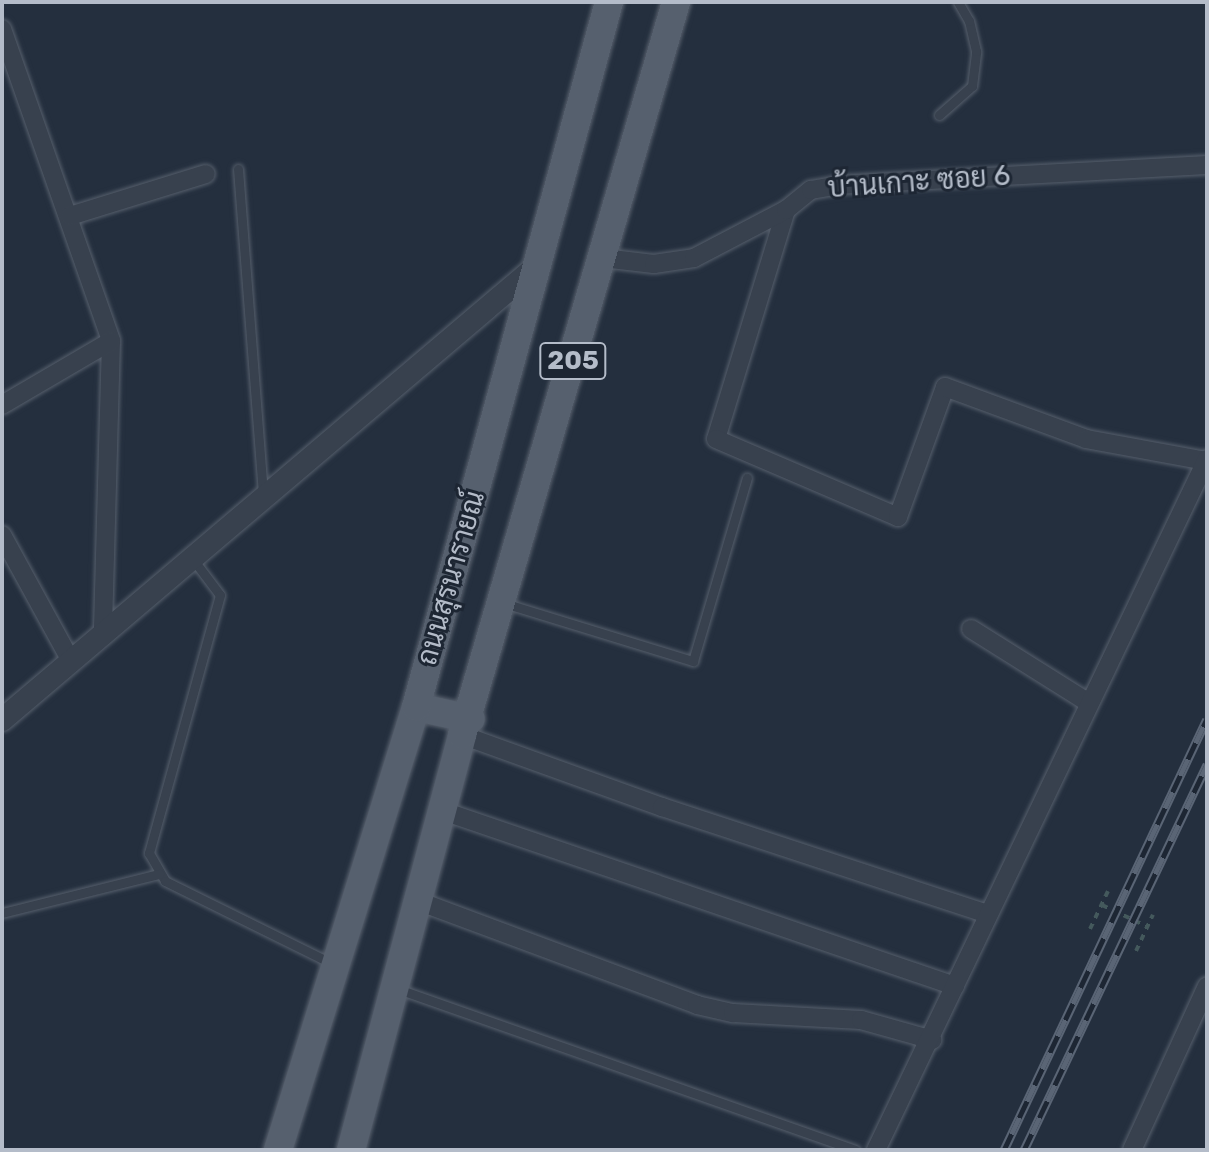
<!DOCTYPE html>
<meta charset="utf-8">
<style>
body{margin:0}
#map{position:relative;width:1209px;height:1152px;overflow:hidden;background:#242f3e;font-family:Rubik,Sarabun,sans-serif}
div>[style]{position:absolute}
.path>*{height:4px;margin-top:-2px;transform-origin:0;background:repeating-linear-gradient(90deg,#44595c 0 6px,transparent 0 12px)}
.roads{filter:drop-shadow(0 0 2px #565f6c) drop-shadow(0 0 2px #565f6c)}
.service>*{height:9px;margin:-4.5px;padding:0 4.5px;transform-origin:4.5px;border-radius:4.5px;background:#38414e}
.minor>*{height:18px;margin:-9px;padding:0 9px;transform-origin:9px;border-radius:9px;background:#38414e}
.tertiary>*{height:22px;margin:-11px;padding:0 11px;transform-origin:11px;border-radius:11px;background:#38414e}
.primary>*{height:28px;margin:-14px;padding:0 14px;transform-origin:14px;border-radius:14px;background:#56606e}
.rail>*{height:9px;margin-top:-4.5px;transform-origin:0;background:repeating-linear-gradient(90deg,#1d2633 0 18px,#5a6575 0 36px);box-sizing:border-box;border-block:2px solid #5a6575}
span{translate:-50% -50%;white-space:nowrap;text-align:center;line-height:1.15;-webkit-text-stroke:6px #1d2633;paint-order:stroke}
.shield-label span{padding:2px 6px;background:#1d2633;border:2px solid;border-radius:6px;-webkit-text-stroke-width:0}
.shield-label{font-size:26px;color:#b4bcc9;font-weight:700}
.street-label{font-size:28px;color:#b4bcc9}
.frame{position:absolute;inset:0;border:4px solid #b4bcc9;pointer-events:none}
</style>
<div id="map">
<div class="path">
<div style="left:1102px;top:905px;width:51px;rotate:25.6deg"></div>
<div style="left:1090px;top:929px;width:42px;rotate:-64.7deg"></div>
<div style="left:1136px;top:951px;width:40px;rotate:-65deg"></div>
</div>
<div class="roads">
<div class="service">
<div style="left:939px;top:115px;width:44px;rotate:-41.3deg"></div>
<div style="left:972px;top:86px;width:35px;rotate:-83deg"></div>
<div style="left:976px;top:51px;width:31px;rotate:-103deg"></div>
<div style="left:969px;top:21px;width:22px;rotate:-120deg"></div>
<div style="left:238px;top:169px;width:328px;rotate:85.6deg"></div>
<div style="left:192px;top:558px;width:46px;rotate:52.9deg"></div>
<div style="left:220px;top:595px;width:268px;rotate:105.4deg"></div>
<div style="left:149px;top:853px;width:32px;rotate:60deg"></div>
<div style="left:165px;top:881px;width:185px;rotate:26.3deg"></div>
<div style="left:504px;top:603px;width:198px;rotate:17.1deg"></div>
<div style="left:693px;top:661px;width:191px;rotate:-73.6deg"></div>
<div style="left:2px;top:913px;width:162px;rotate:-14deg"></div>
<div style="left:398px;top:989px;width:485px;rotate:19.4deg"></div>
</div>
<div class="minor">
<div style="left:2px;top:29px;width:330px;rotate:70.7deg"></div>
<div style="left:111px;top:341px;width:293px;rotate:91.6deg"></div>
<div style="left:786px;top:210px;width:239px;rotate:107deg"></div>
<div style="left:716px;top:439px;width:198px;rotate:23.2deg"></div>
<div style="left:898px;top:517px;width:138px;rotate:-70.1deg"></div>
<div style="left:945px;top:387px;width:150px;rotate:20.2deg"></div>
<div style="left:1086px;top:439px;width:122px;rotate:10.4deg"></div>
<div style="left:70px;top:216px;width:142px;rotate:-17.2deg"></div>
<div style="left:603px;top:258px;width:51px;rotate:6.7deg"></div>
<div style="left:654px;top:264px;width:40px;rotate:-8.5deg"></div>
<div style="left:694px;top:258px;width:104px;rotate:-27.6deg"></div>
<div style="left:786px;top:210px;width:32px;rotate:-39deg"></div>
<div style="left:811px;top:190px;width:27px;rotate:-10deg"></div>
<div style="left:838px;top:185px;width:370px;rotate:-3.1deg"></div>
<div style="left:2px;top:405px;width:126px;rotate:-30.4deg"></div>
<div style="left:2px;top:535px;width:144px;rotate:61.3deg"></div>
<div style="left:971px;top:629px;width:139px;rotate:32.1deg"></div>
<div style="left:462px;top:735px;width:213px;rotate:19.8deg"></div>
<div style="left:662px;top:807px;width:342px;rotate:18.2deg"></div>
<div style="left:443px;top:811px;width:541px;rotate:18.87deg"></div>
<div style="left:418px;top:901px;width:298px;rotate:20.4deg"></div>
<div style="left:697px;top:1005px;width:37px;rotate:13deg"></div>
<div style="left:733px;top:1013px;width:128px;rotate:3.1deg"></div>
<div style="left:861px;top:1020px;width:74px;rotate:15.7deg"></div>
<div style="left:876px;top:1150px;width:766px;rotate:-64.4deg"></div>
<div style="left:1132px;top:1150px;width:180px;rotate:-65.4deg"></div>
</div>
<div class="tertiary">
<div style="left:2px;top:720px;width:704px;rotate:-40.34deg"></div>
</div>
<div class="primary">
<div style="left:416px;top:707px;width:56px;rotate:12.3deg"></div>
<div style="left:278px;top:1150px;width:464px;rotate:-72.7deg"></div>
<div style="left:416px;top:707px;width:731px;rotate:-74.69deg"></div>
<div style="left:351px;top:1150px;width:430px;rotate:-75deg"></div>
<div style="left:462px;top:735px;width:764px;rotate:-73.72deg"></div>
</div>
</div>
<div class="rail">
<div style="left:1004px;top:1150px;width:476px;rotate:-64.8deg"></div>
<div style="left:1024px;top:1150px;width:427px;rotate:-64.6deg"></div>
</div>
<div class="shield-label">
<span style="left:573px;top:361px">205</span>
</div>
<div class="street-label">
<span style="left:919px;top:182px;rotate:-4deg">บ้านเกาะ ซอย 6</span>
<span style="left:451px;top:578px;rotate:-74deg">ถนนสุรนารายณ์</span>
</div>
<div class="frame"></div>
</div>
